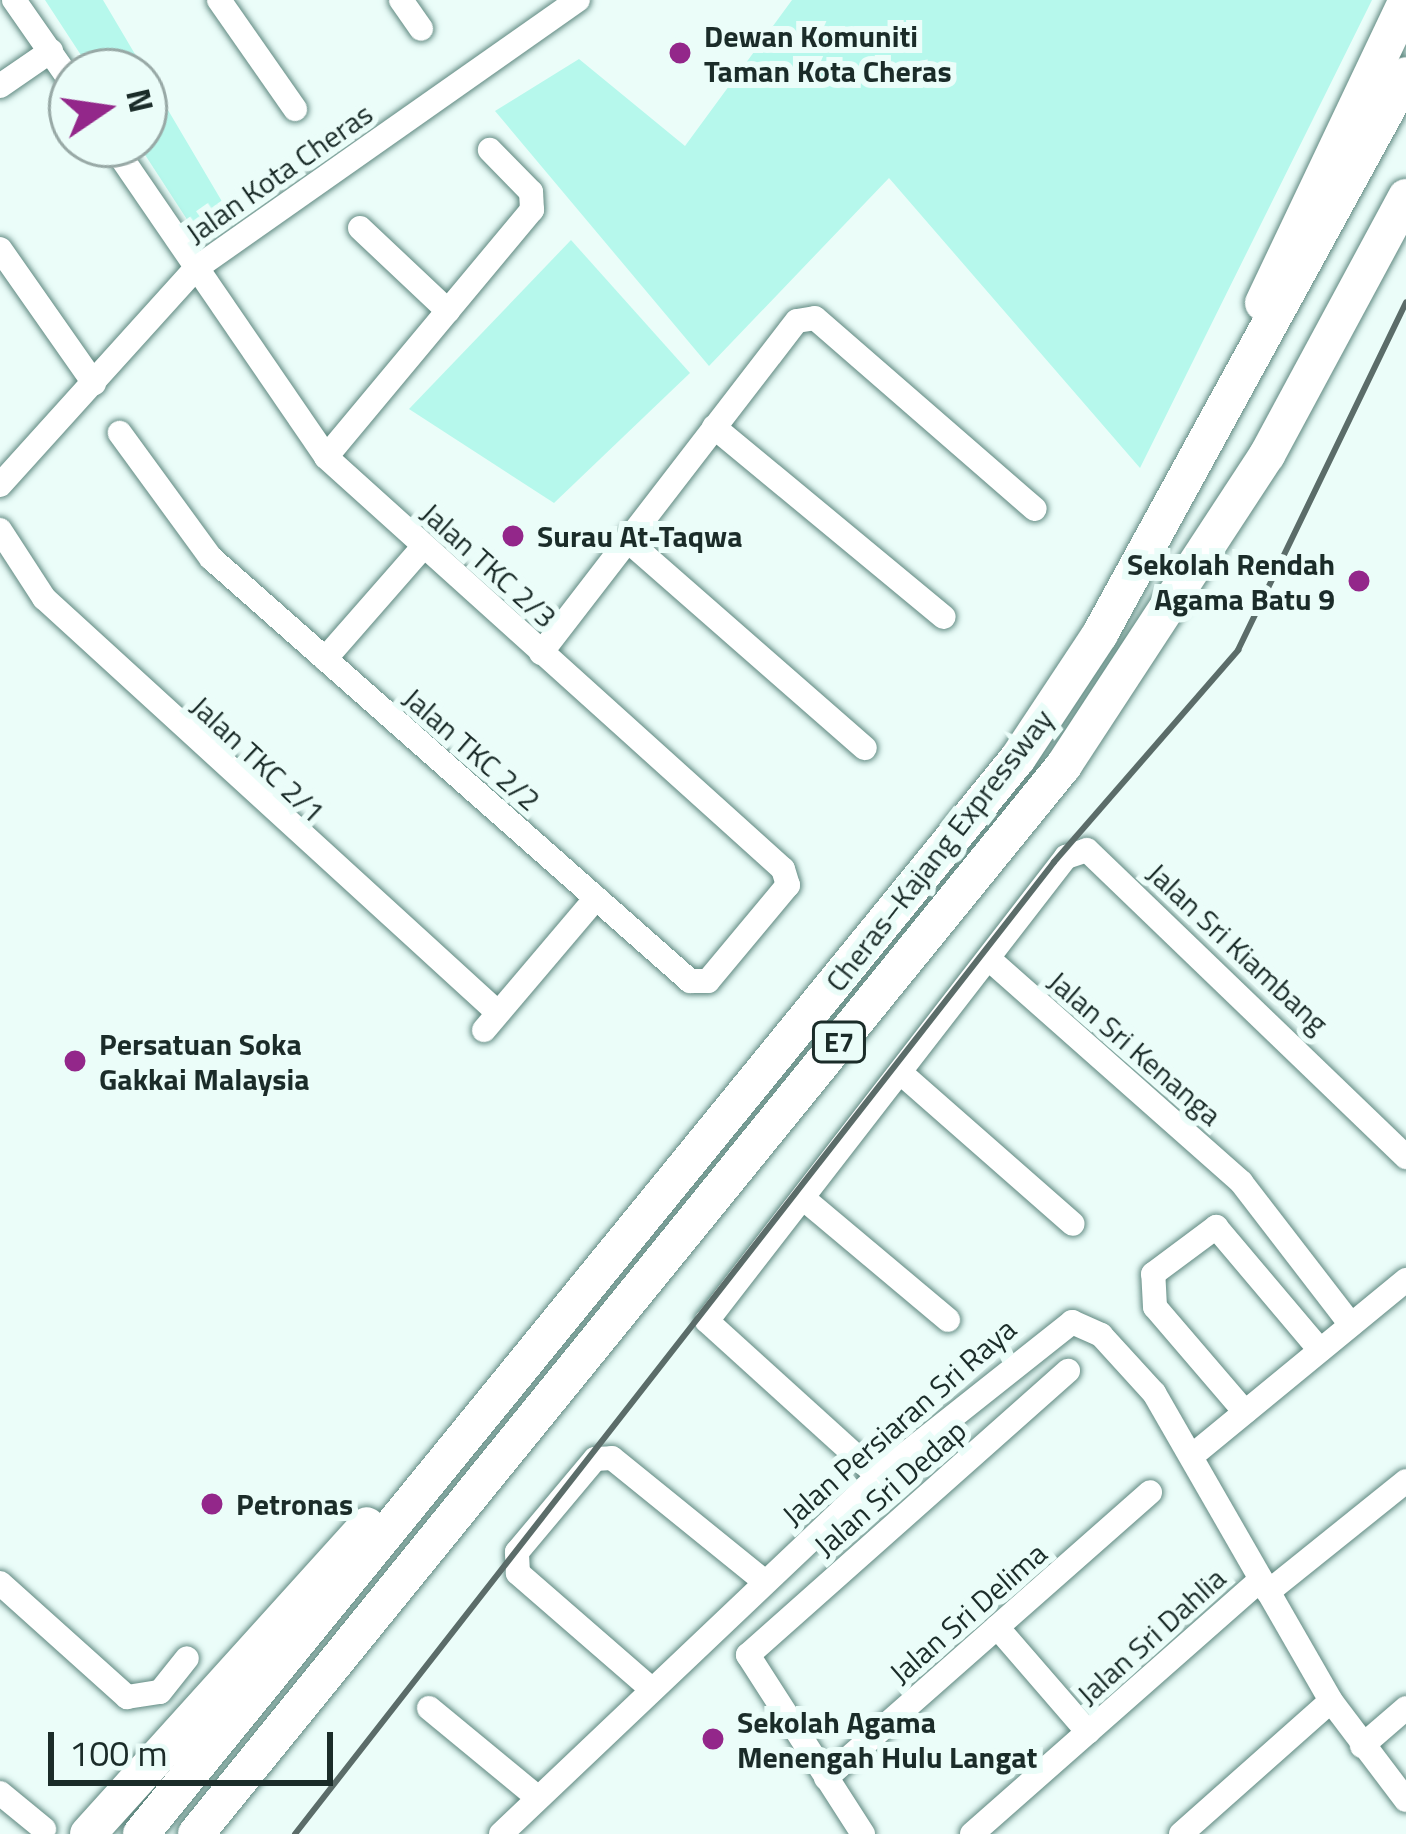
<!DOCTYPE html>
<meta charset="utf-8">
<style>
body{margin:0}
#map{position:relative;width:1406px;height:1834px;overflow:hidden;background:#ebfdf9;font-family:"Titillium Web",sans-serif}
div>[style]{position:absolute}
.green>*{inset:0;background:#b6f8ec}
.roads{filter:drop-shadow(0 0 3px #5f8880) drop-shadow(0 0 3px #5f8880)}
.minor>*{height:24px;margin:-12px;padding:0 12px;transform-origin:12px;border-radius:12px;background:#fff}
.highway>*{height:36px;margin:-18px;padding:0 18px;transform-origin:18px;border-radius:18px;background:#fff}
.rail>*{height:6px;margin:-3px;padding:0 3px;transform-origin:3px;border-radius:3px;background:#5b6c69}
.dots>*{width:33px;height:33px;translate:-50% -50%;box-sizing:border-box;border:6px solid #ebfdf9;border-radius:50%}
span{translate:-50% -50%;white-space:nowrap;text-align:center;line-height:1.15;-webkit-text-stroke:12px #ebfdf9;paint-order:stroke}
.shield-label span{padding:3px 9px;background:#ebfdf9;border:3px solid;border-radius:9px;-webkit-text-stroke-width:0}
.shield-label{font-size:27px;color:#1b2c29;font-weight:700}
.poi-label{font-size:30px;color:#1b2c29;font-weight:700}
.left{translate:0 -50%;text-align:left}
.right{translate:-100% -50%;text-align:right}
.street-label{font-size:30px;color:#1b2c29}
.north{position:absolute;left:48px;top:48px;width:120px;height:120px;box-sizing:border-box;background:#ebfdf9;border:3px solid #98a9a6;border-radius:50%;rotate:77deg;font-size:33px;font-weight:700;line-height:48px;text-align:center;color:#1b2c29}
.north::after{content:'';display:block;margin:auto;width:42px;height:54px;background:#93278a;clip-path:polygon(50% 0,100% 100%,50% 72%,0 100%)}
.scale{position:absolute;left:48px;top:1732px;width:285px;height:54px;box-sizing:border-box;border:6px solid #1b2c29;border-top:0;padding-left:15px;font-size:36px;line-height:42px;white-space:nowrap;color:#1b2c29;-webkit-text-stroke:9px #ebfdf9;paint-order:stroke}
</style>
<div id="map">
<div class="green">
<div style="clip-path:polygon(45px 0,103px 0,230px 215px,201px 241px,138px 144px,144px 72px,92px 72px)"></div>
<div style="clip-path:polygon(792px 0,1372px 0,1140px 468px,889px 178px,709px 366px,495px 111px,579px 59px,685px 146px)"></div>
<div style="clip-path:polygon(571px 240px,690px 373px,554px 503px,409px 409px)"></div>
</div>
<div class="roads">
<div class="minor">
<div style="left:14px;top:0;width:101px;rotate:55.1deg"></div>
<div style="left:219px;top:0;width:133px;rotate:55.1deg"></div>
<div style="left:401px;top:0;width:35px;rotate:55deg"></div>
<div style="left:0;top:86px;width:62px;rotate:-34.5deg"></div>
<div style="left:112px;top:144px;width:379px;rotate:55.6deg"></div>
<div style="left:326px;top:457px;width:615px;rotate:42.04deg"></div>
<div style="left:783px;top:869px;width:17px;rotate:73deg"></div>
<div style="left:788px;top:885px;width:125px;rotate:129.8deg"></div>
<div style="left:708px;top:981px;width:18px;rotate:180deg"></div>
<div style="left:690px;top:981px;width:639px;rotate:-138.55deg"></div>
<div style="left:211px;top:558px;width:155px;rotate:-126.1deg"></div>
<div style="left:360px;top:228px;width:121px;rotate:43.3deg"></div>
<div style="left:0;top:249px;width:164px;rotate:55deg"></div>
<div style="left:714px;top:427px;width:298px;rotate:39.6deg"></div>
<div style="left:326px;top:457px;width:322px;rotate:-50.2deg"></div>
<div style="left:532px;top:210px;width:18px;rotate:-93deg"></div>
<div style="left:531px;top:192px;width:59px;rotate:-134.3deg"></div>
<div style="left:0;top:485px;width:291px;rotate:-47.9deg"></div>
<div style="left:195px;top:269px;width:468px;rotate:-35.1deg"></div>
<div style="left:0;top:530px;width:81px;rotate:57.1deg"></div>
<div style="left:44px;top:598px;width:614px;rotate:42.42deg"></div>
<div style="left:627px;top:540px;width:316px;rotate:41.2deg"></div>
<div style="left:541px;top:653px;width:419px;rotate:-52.4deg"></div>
<div style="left:797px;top:321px;width:18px;rotate:-9deg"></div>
<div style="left:815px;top:318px;width:291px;rotate:41deg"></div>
<div style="left:325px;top:659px;width:150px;rotate:-48.8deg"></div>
<div style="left:989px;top:959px;width:337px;rotate:41.5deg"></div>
<div style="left:1241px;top:1182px;width:180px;rotate:52.4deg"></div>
<div style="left:484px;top:1030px;width:173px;rotate:-49.7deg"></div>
<div style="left:902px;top:1074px;width:227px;rotate:41.3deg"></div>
<div style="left:804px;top:1199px;width:188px;rotate:40deg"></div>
<div style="left:1245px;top:1412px;width:138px;rotate:-130.6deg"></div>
<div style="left:1155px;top:1307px;width:33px;rotate:-93deg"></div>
<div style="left:1153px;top:1274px;width:79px;rotate:-36.7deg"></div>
<div style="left:1216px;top:1227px;width:161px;rotate:49.8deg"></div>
<div style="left:1193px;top:1455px;width:276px;rotate:-39.4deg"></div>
<div style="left:878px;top:1476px;width:231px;rotate:-137.8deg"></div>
<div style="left:707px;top:1321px;width:587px;rotate:-52.27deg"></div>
<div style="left:1066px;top:857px;width:22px;rotate:-18deg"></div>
<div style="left:1087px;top:850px;width:443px;rotate:43.9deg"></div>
<div style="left:0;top:1583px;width:171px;rotate:41.9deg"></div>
<div style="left:127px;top:1697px;width:33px;rotate:-9deg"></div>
<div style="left:160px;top:1692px;width:43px;rotate:-51.5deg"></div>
<div style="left:1268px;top:1592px;width:177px;rotate:-38.8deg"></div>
<div style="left:997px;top:1627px;width:139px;rotate:49.1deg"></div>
<div style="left:649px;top:1687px;width:174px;rotate:-139deg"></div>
<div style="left:518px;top:1573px;width:21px;rotate:-93deg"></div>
<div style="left:517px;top:1552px;width:121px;rotate:-50deg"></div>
<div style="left:595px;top:1459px;width:17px;rotate:-3deg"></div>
<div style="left:612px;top:1458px;width:197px;rotate:39deg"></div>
<div style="left:429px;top:1708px;width:134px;rotate:39.5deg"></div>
<div style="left:1362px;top:1746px;width:58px;rotate:-40.8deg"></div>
<div style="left:826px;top:1778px;width:432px;rotate:-41.4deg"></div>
<div style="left:0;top:1793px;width:57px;rotate:39.3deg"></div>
<div style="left:501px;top:1834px;width:520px;rotate:-43.52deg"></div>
<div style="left:878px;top:1476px;width:248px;rotate:-38.4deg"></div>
<div style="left:1072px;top:1322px;width:32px;rotate:24deg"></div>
<div style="left:1101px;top:1335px;width:79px;rotate:47.6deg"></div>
<div style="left:1154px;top:1393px;width:355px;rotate:60.1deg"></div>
<div style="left:1331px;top:1701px;width:124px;rotate:52.9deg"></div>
<div style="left:863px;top:1834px;width:213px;rotate:-122.7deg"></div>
<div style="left:748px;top:1655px;width:428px;rotate:-41.6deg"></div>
<div style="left:972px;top:1834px;width:385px;rotate:-41.4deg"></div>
<div style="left:1181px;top:1834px;width:200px;rotate:-41.6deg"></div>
</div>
<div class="highway">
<div style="left:1263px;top:303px;width:333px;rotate:-64.6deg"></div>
<div style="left:88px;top:1834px;width:416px;rotate:-47.9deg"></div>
<div style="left:141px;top:1834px;width:1388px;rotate:-50.82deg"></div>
<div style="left:1018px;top:758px;width:149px;rotate:-56.5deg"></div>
<div style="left:1100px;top:634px;width:637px;rotate:-61.3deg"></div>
<div style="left:196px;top:1834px;width:1377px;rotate:-50.92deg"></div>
<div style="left:1064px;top:765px;width:371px;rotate:-56.8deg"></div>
<div style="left:1267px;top:455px;width:293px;rotate:-61.7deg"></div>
</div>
</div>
<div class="rail">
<div style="left:295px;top:1834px;width:1233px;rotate:-52.01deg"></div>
<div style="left:1054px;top:862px;width:281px;rotate:-49deg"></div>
<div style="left:1238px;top:650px;width:386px;rotate:-64.2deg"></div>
</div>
<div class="dots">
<div style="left:680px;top:53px;background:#93278a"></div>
<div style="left:513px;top:536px;background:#93278a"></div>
<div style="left:1359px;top:581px;background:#93278a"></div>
<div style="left:75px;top:1061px;background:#93278a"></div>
<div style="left:212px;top:1504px;background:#93278a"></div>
<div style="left:713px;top:1739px;background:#93278a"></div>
</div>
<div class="shield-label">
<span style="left:839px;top:1042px">E7</span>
</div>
<div class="poi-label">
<span class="left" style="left:704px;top:53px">Dewan Komuniti<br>Taman Kota Cheras</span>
<span class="left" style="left:537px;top:536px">Surau At-Taqwa</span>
<span class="right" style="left:1335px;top:581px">Sekolah Rendah<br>Agama Batu 9</span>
<span class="left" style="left:99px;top:1061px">Persatuan Soka<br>Gakkai Malaysia</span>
<span class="left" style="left:236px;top:1504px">Petronas</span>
<span class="left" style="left:737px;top:1739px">Sekolah Agama<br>Menengah Hulu Langat</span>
</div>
<div class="street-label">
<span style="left:279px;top:173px;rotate:-35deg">Jalan Kota Cheras</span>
<span style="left:489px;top:565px;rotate:42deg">Jalan TKC 2/3</span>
<span style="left:472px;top:749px;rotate:41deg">Jalan TKC 2/2</span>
<span style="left:258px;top:759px;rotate:43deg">Jalan TKC 2/1</span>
<span style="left:939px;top:850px;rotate:-52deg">Cheras–Kajang Expressway</span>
<span style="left:1238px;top:948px;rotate:43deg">Jalan Sri Kiambang</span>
<span style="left:1135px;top:1048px;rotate:41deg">Jalan Sri Kenanga</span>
<span style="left:899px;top:1422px;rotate:-41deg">Jalan Persiaran Sri Raya</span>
<span style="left:890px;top:1488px;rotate:-41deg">Jalan Sri Dedap</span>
<span style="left:968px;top:1613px;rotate:-41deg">Jalan Sri Delima</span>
<span style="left:1151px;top:1636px;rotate:-42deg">Jalan Sri Dahlia</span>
</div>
<div class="north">N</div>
<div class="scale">100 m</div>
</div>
